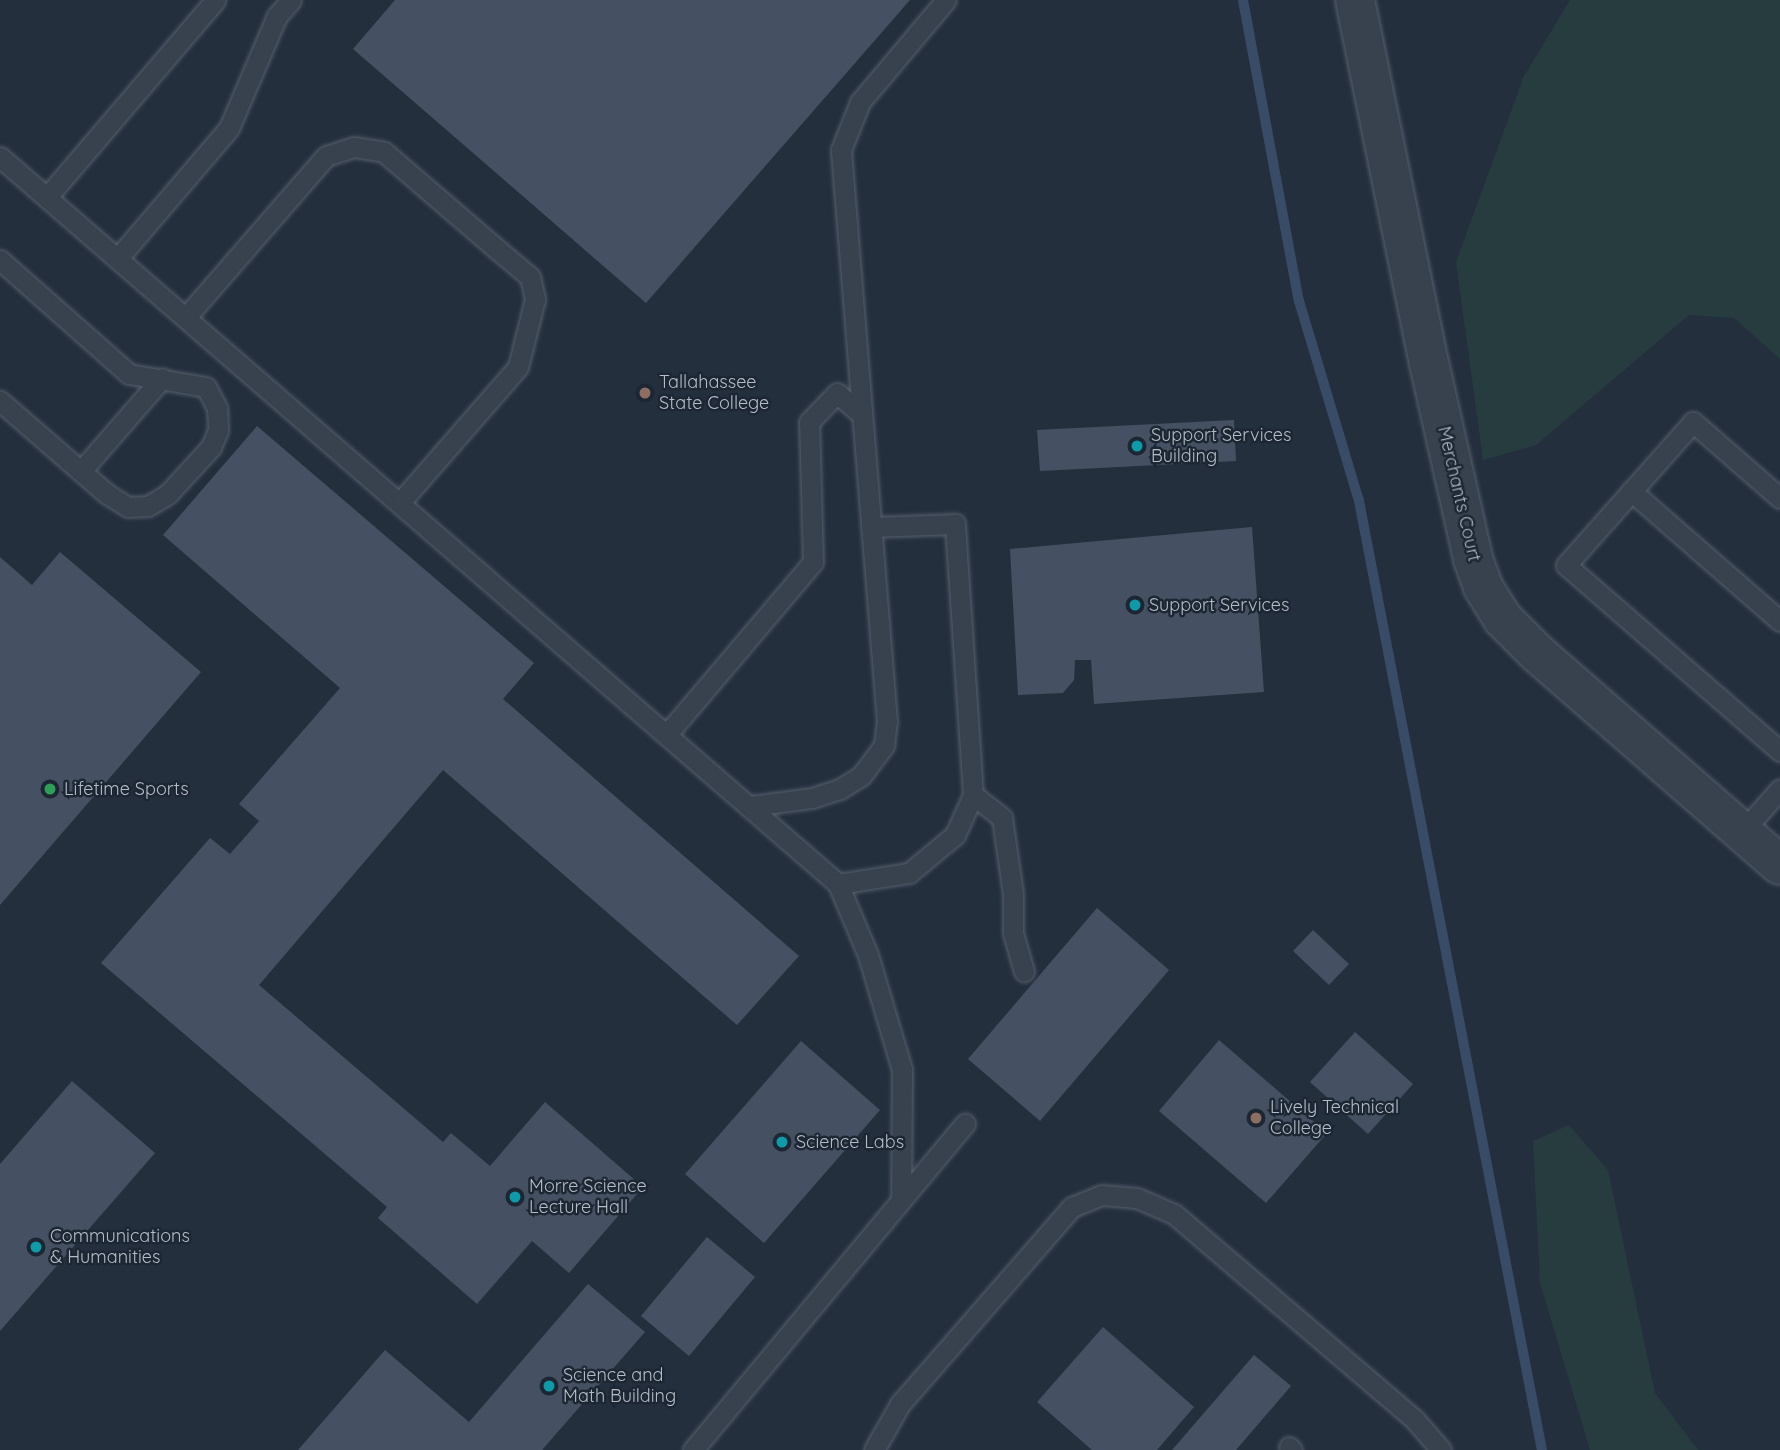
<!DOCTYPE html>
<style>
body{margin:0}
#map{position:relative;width:1780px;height:1450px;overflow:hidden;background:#242f3e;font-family:Quicksand,sans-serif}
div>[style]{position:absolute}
.green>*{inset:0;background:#263c3f}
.stream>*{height:10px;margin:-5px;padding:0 5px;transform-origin:5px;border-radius:5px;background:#394c67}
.building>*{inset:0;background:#455162}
.roads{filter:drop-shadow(0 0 2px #565f6c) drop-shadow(0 0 2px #565f6c)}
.lane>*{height:19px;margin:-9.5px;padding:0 9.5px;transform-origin:9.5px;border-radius:9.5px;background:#38414e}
.street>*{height:38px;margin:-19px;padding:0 19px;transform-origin:19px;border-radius:19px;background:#38414e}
.dots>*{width:19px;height:19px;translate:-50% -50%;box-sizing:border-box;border:4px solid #1d2633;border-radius:50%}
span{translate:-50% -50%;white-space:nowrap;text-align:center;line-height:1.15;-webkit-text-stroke:5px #1d2633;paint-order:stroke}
.poi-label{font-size:18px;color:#b4bcc9}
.left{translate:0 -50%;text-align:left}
.street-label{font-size:18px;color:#b4bcc9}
</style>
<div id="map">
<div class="green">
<div style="clip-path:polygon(1570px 0,1780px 0,1780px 359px,1734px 318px,1689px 315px,1536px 445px,1483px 460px,1456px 262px,1524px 76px)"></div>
<div style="clip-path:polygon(1569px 1125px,1608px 1170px,1655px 1393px,1698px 1450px,1590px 1450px,1540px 1283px,1533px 1141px)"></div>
</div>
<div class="stream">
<div style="left:1243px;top:0;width:306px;rotate:79.5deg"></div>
<div style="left:1299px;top:301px;width:209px;rotate:73.3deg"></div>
<div style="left:1359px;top:501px;width:966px;rotate:79.09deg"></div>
</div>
<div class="building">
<div style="clip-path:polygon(395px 0,910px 0,646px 303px,353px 49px)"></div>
<div style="clip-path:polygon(1234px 420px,1236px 461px,1040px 471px,1037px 430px)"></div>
<div style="clip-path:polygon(257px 426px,534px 663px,503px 699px,799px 956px,737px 1025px,443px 770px,259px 985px,443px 1142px,451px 1133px,490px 1166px,545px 1102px,643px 1187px,569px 1273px,532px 1241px,477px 1304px,378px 1218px,387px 1207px,101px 963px,210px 838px,230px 854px,259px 821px,239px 804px,340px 688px,163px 535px)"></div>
<div style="clip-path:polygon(1252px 527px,1264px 692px,1094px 704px,1091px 660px,1075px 660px,1074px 680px,1063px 693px,1018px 695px,1010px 549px)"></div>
<div style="clip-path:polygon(60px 552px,201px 672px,0 905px,0 557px,32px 585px)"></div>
<div style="clip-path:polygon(1097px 908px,1169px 970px,1040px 1121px,968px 1059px)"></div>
<div style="clip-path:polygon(1313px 930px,1349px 964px,1329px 985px,1293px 951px)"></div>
<div style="clip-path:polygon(1355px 1032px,1413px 1084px,1368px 1134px,1310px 1082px)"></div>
<div style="clip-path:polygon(1219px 1040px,1327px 1133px,1266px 1203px,1159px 1111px)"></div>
<div style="clip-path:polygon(801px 1041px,880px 1110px,764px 1243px,685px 1174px)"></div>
<div style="clip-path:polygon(72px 1081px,155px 1153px,0 1331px,0 1164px)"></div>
<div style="clip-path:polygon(707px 1237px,755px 1277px,689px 1356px,641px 1316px)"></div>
<div style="clip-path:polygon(588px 1284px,645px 1332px,542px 1450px,298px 1450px,385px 1350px,469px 1422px)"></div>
<div style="clip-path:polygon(1103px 1327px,1194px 1407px,1157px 1450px,1092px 1450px,1037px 1402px)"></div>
<div style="clip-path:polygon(1254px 1355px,1291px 1386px,1236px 1450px,1172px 1450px)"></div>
</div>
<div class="roads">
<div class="lane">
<div style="left:0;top:157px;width:1109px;rotate:40.94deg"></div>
<div style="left:838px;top:884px;width:77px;rotate:67.1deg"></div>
<div style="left:868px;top:955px;width:120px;rotate:73.5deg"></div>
<div style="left:902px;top:1070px;width:129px;rotate:90.4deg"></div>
<div style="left:47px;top:197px;width:259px;rotate:-49.5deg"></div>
<div style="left:118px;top:258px;width:171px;rotate:-49.5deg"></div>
<div style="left:229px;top:128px;width:122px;rotate:-66.8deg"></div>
<div style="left:277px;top:16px;width:21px;rotate:-49deg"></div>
<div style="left:0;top:260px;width:172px;rotate:41.5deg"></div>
<div style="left:129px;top:374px;width:78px;rotate:9.6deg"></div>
<div style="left:206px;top:387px;width:24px;rotate:62deg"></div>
<div style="left:217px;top:408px;width:22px;rotate:87deg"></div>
<div style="left:218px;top:430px;width:18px;rotate:112deg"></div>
<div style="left:211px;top:447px;width:64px;rotate:132.5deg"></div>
<div style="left:168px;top:494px;width:23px;rotate:149deg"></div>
<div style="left:148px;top:506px;width:20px;rotate:177deg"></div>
<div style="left:128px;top:507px;width:25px;rotate:-148deg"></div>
<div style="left:107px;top:494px;width:142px;rotate:-139deg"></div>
<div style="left:186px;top:317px;width:213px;rotate:-49deg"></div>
<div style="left:326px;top:156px;width:29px;rotate:-18deg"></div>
<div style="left:354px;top:147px;width:30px;rotate:9deg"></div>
<div style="left:384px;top:152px;width:150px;rotate:40.7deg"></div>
<div style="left:498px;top:250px;width:42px;rotate:40.2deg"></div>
<div style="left:530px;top:277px;width:23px;rotate:77deg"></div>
<div style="left:535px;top:299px;width:70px;rotate:104deg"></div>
<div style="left:518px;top:367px;width:178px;rotate:131.1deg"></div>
<div style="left:81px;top:471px;width:123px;rotate:-48.9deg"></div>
<div style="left:1631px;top:491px;width:198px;rotate:41.1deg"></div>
<div style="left:1780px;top:498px;width:116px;rotate:-138.9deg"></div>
<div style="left:1693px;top:422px;width:191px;rotate:131.6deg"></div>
<div style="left:1566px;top:565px;width:284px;rotate:41deg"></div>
<div style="left:668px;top:733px;width:224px;rotate:-49.7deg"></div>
<div style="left:813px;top:562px;width:140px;rotate:-91.6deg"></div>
<div style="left:809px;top:422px;width:40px;rotate:-46deg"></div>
<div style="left:837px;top:393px;width:33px;rotate:41deg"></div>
<div style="left:973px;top:795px;width:37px;rotate:38deg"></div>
<div style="left:1002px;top:818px;width:77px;rotate:81.8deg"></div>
<div style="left:1013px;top:894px;width:39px;rotate:90deg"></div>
<div style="left:1013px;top:933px;width:40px;rotate:74deg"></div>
<div style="left:751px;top:806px;width:62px;rotate:-7.5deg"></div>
<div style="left:812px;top:798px;width:29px;rotate:-18deg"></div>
<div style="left:840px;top:789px;width:25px;rotate:-32deg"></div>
<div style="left:861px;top:776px;width:39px;rotate:-53deg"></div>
<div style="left:884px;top:745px;width:23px;rotate:-83deg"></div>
<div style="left:887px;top:722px;width:574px;rotate:-94.6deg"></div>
<div style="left:841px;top:150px;width:52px;rotate:-68.4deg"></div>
<div style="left:860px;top:102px;width:133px;rotate:-49.9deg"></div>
<div style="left:1742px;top:832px;width:57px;rotate:-48.5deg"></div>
<div style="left:838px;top:884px;width:72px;rotate:-8.8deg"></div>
<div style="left:909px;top:873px;width:60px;rotate:-39.6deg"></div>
<div style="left:955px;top:835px;width:44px;rotate:-65.8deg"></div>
<div style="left:973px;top:795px;width:272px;rotate:-93.8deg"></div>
<div style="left:955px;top:524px;width:84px;rotate:178deg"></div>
<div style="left:1289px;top:1447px;width:4px;rotate:45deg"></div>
<div style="left:693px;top:1450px;width:425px;rotate:-50.2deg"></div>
<div style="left:874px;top:1450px;width:53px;rotate:-60.5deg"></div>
<div style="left:900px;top:1404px;width:262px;rotate:-48.9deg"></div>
<div style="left:1072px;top:1207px;width:32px;rotate:-22deg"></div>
<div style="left:1102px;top:1195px;width:35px;rotate:5deg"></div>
<div style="left:1137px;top:1198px;width:40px;rotate:23.4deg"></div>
<div style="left:1174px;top:1214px;width:316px;rotate:40.5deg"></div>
<div style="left:1414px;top:1419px;width:41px;rotate:48.9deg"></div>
</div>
<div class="street">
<div style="left:1355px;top:0;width:370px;rotate:78.5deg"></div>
<div style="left:1429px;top:363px;width:201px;rotate:77.3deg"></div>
<div style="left:1473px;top:559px;width:30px;rotate:70deg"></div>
<div style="left:1483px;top:587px;width:36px;rotate:58deg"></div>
<div style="left:1502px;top:618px;width:49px;rotate:45deg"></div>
<div style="left:1537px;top:653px;width:322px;rotate:41.1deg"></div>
</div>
</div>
<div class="dots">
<div style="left:645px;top:393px;background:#8d6e63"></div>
<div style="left:1137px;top:446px;background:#0f9aa8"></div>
<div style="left:1135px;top:605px;background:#0f9aa8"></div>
<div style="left:50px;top:789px;background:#2e9e5b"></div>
<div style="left:1256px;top:1118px;background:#8d6e63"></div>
<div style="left:782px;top:1142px;background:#0f9aa8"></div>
<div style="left:515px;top:1197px;background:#0f9aa8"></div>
<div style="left:36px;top:1247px;background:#0f9aa8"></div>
<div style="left:549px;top:1386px;background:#0f9aa8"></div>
</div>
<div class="poi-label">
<span class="left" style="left:659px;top:393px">Tallahassee<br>State College</span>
<span class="left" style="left:1151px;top:446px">Support Services<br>Building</span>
<span class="left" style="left:1149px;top:605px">Support Services</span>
<span class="left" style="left:64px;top:789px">Lifetime Sports</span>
<span class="left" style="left:1270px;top:1118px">Lively Technical<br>College</span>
<span class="left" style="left:796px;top:1142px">Science Labs</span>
<span class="left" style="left:529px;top:1197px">Morre Science<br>Lecture Hall</span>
<span class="left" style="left:50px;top:1247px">Communications<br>&amp; Humanities</span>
<span class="left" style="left:563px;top:1386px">Science and<br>Math Building</span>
</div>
<div class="street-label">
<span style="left:1459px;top:494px;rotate:77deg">Merchants Court</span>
</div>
</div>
